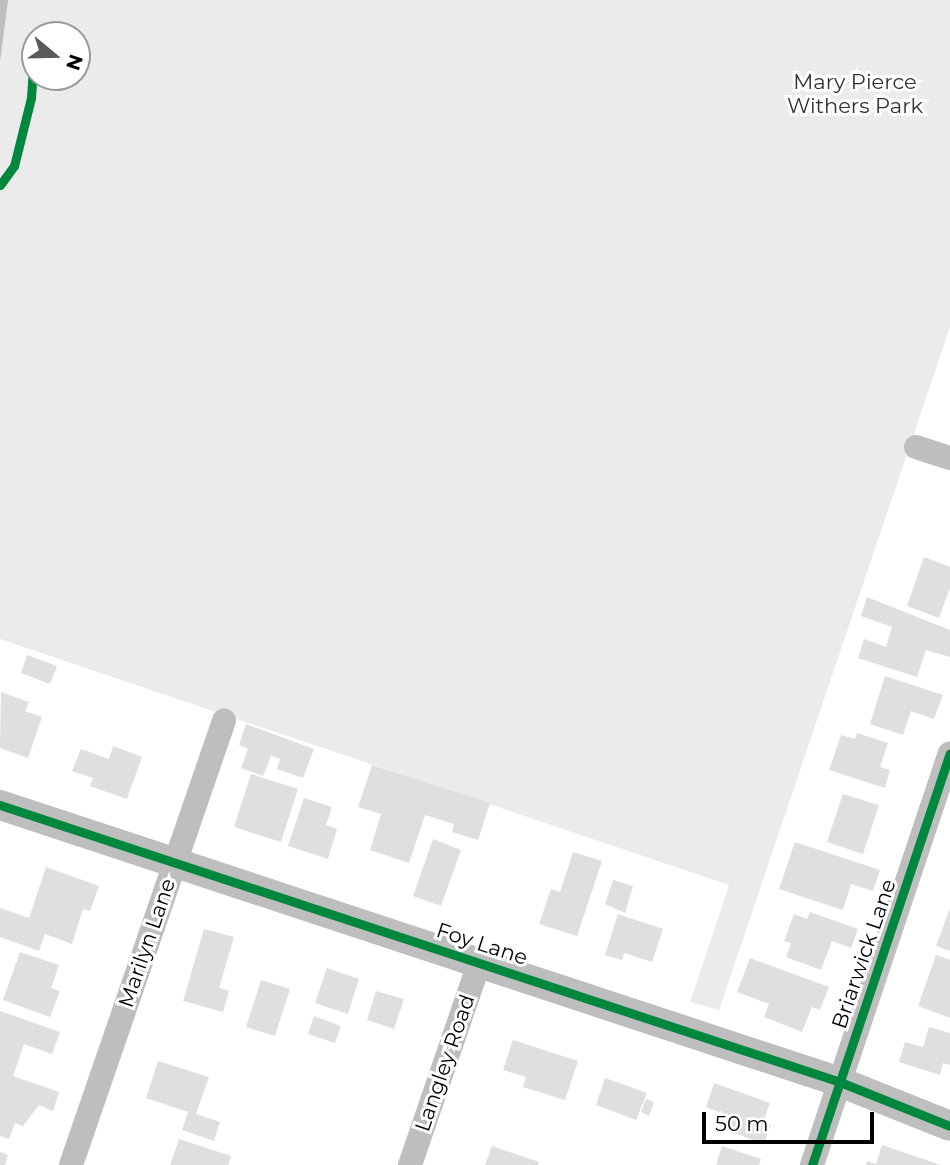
<!DOCTYPE html>
<style>
body{margin:0}
#map{position:relative;width:950px;height:1165px;overflow:hidden;background:#fff;font-family:Montserrat,sans-serif}
div>[style]{position:absolute}
.green>*{inset:0;background:#ebebeb}
.water>*{inset:0;background:#bebebe}
.building>*{inset:0;background:#dfdfdf}
.minor>*{height:24px;margin:-12px;padding:0 12px;transform-origin:12px;border-radius:12px;background:#bebebe}
.tertiary>*{height:30px;margin:-15px;padding:0 15px;transform-origin:15px;border-radius:15px;background:#bebebe}
.cycleway>*{height:9px;margin:-4.5px;padding:0 4.5px;transform-origin:4.5px;border-radius:4.5px;background:#00873e}
span{translate:-50% -50%;white-space:nowrap;text-align:center;line-height:1.15;-webkit-text-stroke:6px #fff;paint-order:stroke}
.park-label{font-size:21px;color:#323232}
.street-label{font-size:21px;color:#000}
.north{position:absolute;left:21px;top:21px;width:70px;height:70px;box-sizing:border-box;background:#fff;border:2px solid #999;border-radius:50%;rotate:109deg;font-size:19px;font-weight:700;line-height:28px;text-align:center;color:#000}
.north::after{content:'';display:block;margin:auto;width:24px;height:32px;background:#595959;clip-path:polygon(50% 0,100% 100%,50% 72%,0 100%)}
.scale{position:absolute;left:702px;top:1112px;width:172px;height:32px;box-sizing:border-box;border:4px solid #000;border-top:0;padding-left:9px;font-size:21px;line-height:24px;white-space:nowrap;color:#000;-webkit-text-stroke:5px #fff;paint-order:stroke}
</style>
<div id="map">
<div class="green">
<div style="clip-path:polygon(evenodd,0 0,950px 0,950px 327px,719px 1010px,690px 1002px,729px 885px,0 639px,0 0,35px 35px,77px 35px,77px 77px,35px 77px,35px 35px)"></div>
</div>
<div class="water">
<div style="clip-path:polygon(0 0,8px 0,0 62px)"></div>
</div>
<div class="building">
<div style="clip-path:polygon(924px 557px,950px 567px,950px 588px,939px 618px,907px 606px)"></div>
<div style="clip-path:polygon(867px 597px,950px 630px,950px 657px,926px 650px,917px 677px,858px 658px,864px 639px,886px 647px,892px 627px,861px 616px)"></div>
<div style="clip-path:polygon(27px 655px,57px 666px,50px 684px,21px 673px)"></div>
<div style="clip-path:polygon(885px 676px,943px 695px,934px 719px,911px 711px,903px 735px,870px 724px)"></div>
<div style="clip-path:polygon(1px 692px,29px 702px,25px 711px,42px 717px,28px 758px,0 748px)"></div>
<div style="clip-path:polygon(246px 724px,314px 749px,303px 778px,277px 769px,280px 759px,271px 756px,263px 776px,241px 768px,248px 749px,239px 745px)"></div>
<div style="clip-path:polygon(857px 733px,888px 743px,880px 767px,890px 770px,885px 788px,829px 770px,841px 735px,855px 739px)"></div>
<div style="clip-path:polygon(113px 746px,142px 757px,127px 799px,90px 786px,93px 778px,72px 771px,81px 749px,109px 759px)"></div>
<div style="clip-path:polygon(372px 765px,490px 803px,478px 840px,452px 832px,454px 824px,425px 815px,409px 863px,370px 850px,381px 814px,358px 807px)"></div>
<div style="clip-path:polygon(251px 774px,298px 789px,281px 842px,234px 827px)"></div>
<div style="clip-path:polygon(843px 794px,879px 805px,863px 854px,827px 842px)"></div>
<div style="clip-path:polygon(304px 798px,332px 807px,326px 825px,337px 829px,328px 859px,288px 846px)"></div>
<div style="clip-path:polygon(433px 839px,461px 850px,441px 906px,413px 896px)"></div>
<div style="clip-path:polygon(795px 842px,880px 870px,873px 891px,851px 884px,843px 910px,779px 889px)"></div>
<div style="clip-path:polygon(573px 852px,602px 861px,577px 936px,539px 924px,551px 889px,560px 892px)"></div>
<div style="clip-path:polygon(46px 867px,99px 886px,90px 911px,83px 909px,72px 944px,45px 934px,39px 951px,0 937px,0 908px,29px 918px)"></div>
<div style="clip-path:polygon(613px 880px,633px 886px,625px 913px,605px 904px)"></div>
<div style="clip-path:polygon(950px 908px,950px 951px,936px 946px)"></div>
<div style="clip-path:polygon(810px 912px,858px 929px,851px 948px,832px 941px,821px 970px,786px 957px,791px 943px,784px 941px,794px 914px,807px 919px)"></div>
<div style="clip-path:polygon(618px 914px,663px 929px,652px 962px,624px 953px,622px 960px,605px 955px)"></div>
<div style="clip-path:polygon(204px 929px,234px 937px,219px 988px,229px 991px,223px 1012px,183px 1001px)"></div>
<div style="clip-path:polygon(20px 952px,59px 965px,51px 988px,60px 991px,50px 1017px,3px 1000px)"></div>
<div style="clip-path:polygon(936px 955px,950px 960px,950px 1018px,918px 1006px)"></div>
<div style="clip-path:polygon(750px 958px,829px 987px,820px 1010px,812px 1007px,802px 1032px,764px 1017px,769px 1004px,737px 992px)"></div>
<div style="clip-path:polygon(327px 968px,359px 979px,348px 1014px,315px 1003px)"></div>
<div style="clip-path:polygon(261px 980px,290px 989px,275px 1036px,246px 1027px)"></div>
<div style="clip-path:polygon(376px 991px,404px 999px,394px 1029px,367px 1020px)"></div>
<div style="clip-path:polygon(0 1011px,60px 1032px,52px 1054px,24px 1044px,13px 1076px,59px 1092px,53px 1111px,39px 1105px,23px 1126px,15px 1123px,9px 1139px,0 1136px)"></div>
<div style="clip-path:polygon(314px 1016px,341px 1026px,335px 1043px,308px 1034px)"></div>
<div style="clip-path:polygon(929px 1027px,950px 1033px,950px 1065px,943px 1063px,940px 1075px,899px 1062px,905px 1042px,923px 1047px)"></div>
<div style="clip-path:polygon(513px 1040px,578px 1061px,565px 1100px,523px 1087px,526px 1077px,503px 1070px)"></div>
<div style="clip-path:polygon(158px 1061px,209px 1077px,196px 1114px,220px 1122px,214px 1141px,182px 1130px,188px 1112px,146px 1098px)"></div>
<div style="clip-path:polygon(605px 1078px,647px 1093px,636px 1120px,596px 1105px)"></div>
<div style="clip-path:polygon(714px 1083px,770px 1103px,763px 1122px,771px 1125px,764px 1144px,724px 1129px,729px 1116px,706px 1107px)"></div>
<div style="clip-path:polygon(646px 1099px,654px 1102px,649px 1116px,641px 1112px)"></div>
<div style="clip-path:polygon(179px 1139px,231px 1156px,228px 1165px,170px 1165px)"></div>
<div style="clip-path:polygon(882px 1145px,941px 1165px,866px 1165px,867px 1161px,876px 1164px)"></div>
<div style="clip-path:polygon(492px 1146px,539px 1162px,538px 1165px,485px 1165px)"></div>
<div style="clip-path:polygon(722px 1146px,761px 1159px,759px 1165px,716px 1165px)"></div>
<div style="clip-path:polygon(0 1152px,8px 1155px,5px 1165px,0 1165px)"></div>
</div>
<div class="minor">
<div style="left:916px;top:447px;width:36px;rotate:18deg"></div>
<div style="left:71px;top:1165px;width:470px;rotate:-71deg"></div>
<div style="left:410px;top:1165px;width:216px;rotate:-71.1deg"></div>
<div style="left:812px;top:1165px;width:434px;rotate:-71.5deg"></div>
</div>
<div class="tertiary">
<div style="left:0;top:805px;width:884px;rotate:18.25deg"></div>
<div style="left:840px;top:1082px;width:118px;rotate:21.8deg"></div>
</div>
<div class="cycleway">
<div style="left:0;top:185px;width:24px;rotate:-54deg"></div>
<div style="left:14px;top:166px;width:70px;rotate:-76deg"></div>
<div style="left:31px;top:98px;width:62px;rotate:-86.3deg"></div>
<div style="left:0;top:805px;width:884px;rotate:18.25deg"></div>
<div style="left:840px;top:1082px;width:118px;rotate:21.8deg"></div>
<div style="left:812px;top:1165px;width:434px;rotate:-71.5deg"></div>
</div>
<div class="park-label">
<span style="left:855px;top:94px">Mary Pierce<br>Withers Park</span>
</div>
<div class="street-label">
<span style="left:147px;top:943px;rotate:-71deg">Marilyn Lane</span>
<span style="left:482px;top:944px;rotate:18deg">Foy Lane</span>
<span style="left:864px;top:954px;rotate:-71deg">Briarwick Lane</span>
<span style="left:445px;top:1063px;rotate:-71deg">Langley Road</span>
</div>
<div class="north">N</div>
<div class="scale">50 m</div>
</div>
